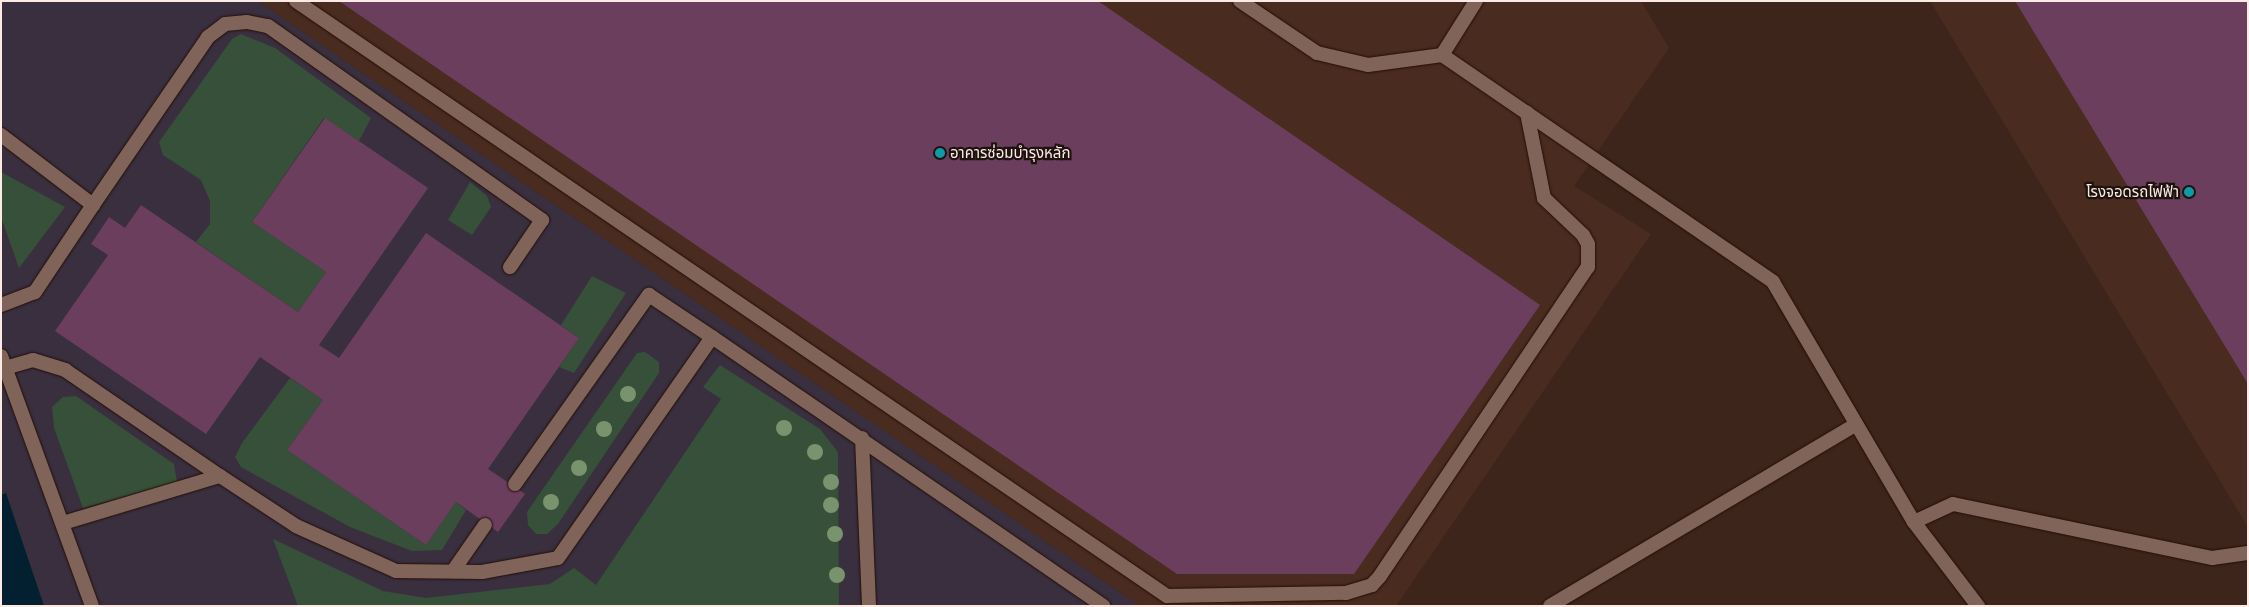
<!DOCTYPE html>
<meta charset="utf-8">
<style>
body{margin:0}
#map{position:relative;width:2249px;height:607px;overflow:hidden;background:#3e251c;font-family:"PT Sans","Noto Sans Thai",sans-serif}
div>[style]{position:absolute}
.commercial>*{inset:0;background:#3a2f3f}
.built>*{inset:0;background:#4a2b1f}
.green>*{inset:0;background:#365039}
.water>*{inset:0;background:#022030}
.building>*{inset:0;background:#6b3e5e}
.roads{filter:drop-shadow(0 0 1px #230e06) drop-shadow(0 0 1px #230e06)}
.lane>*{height:14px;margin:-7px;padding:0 7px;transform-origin:7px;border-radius:7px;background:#806359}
.trees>*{width:16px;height:16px;margin:-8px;border-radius:50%;background:#78936d}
.dots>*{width:14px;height:14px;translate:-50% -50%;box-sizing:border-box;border:2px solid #1d120e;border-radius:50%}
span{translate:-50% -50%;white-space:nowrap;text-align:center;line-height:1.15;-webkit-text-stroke:4.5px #1d120e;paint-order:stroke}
.poi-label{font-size:15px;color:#fcebe5}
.left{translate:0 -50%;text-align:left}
.right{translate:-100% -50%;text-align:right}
.frame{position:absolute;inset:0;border:2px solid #fcebe5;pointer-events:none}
</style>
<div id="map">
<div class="commercial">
<div style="clip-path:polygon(1px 1px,258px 1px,1140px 606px,1px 606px)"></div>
</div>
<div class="built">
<div style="clip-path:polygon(258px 1px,1641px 1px,1669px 48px,1574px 186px,1651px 234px,1396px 606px,1140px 606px)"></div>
<div style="clip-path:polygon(1930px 1px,2248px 1px,2248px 527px)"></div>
</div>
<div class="green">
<div style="clip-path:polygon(241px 34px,275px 48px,371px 118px,359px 141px,324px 118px,252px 222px,326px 272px,298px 312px,196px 242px,210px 224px,210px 201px,201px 180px,163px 155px,159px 142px,232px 39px)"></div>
<div style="clip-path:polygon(1px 172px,65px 207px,19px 268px,1px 217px)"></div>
<div style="clip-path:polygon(470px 182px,487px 196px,491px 207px,472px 235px,448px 220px)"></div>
<div style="clip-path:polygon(592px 276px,626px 293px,574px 373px,559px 367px,579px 338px,561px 325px)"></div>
<div style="clip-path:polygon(645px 352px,659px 362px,659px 373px,558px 524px,547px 534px,536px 534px,528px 525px,527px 512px,637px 353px)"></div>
<div style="clip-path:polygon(720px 365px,820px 429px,838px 452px,839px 606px,298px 606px,273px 539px,383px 591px,426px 598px,550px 584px,574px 568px,596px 585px,721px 399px,703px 387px)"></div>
<div style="clip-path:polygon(290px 378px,323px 400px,287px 450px,426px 545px,456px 502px,466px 510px,442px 550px,412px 551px,350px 527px,241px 467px,235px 457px,242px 443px)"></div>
<div style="clip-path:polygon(76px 396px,174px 464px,177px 482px,83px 508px,54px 428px,52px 407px,63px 397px)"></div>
</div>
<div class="water">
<div style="clip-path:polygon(6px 493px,44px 606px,1px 606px,1px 495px)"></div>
</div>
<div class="building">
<div style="clip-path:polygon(339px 1px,1098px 1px,1540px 305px,1354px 574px,1177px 574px)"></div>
<div style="clip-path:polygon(2015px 1px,2248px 1px,2248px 384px)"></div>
<div style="clip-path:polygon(325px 118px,428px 188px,319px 345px,339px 358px,426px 233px,579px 338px,488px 469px,525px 494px,498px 532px,456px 502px,426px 545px,287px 450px,323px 400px,260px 357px,206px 434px,55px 331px,108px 255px,91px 244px,109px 217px,125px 228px,141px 205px,298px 312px,326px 272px,252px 222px)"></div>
</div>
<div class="roads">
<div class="lane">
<div style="left:296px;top:1px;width:1055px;rotate:34.34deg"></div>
<div style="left:1167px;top:596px;width:179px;rotate:-1deg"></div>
<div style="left:1346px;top:593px;width:27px;rotate:-17deg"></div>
<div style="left:1372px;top:585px;width:12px;rotate:-48deg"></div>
<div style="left:1380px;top:576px;width:372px;rotate:-56.1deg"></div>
<div style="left:1588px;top:267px;width:23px;rotate:-90deg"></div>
<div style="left:1588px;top:244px;width:10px;rotate:-119deg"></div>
<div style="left:1583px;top:235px;width:54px;rotate:-136.5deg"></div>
<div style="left:1544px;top:198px;width:87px;rotate:-101.3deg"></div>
<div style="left:1240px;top:1px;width:93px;rotate:34deg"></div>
<div style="left:1317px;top:53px;width:52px;rotate:13.2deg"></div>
<div style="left:1368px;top:65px;width:75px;rotate:-7.7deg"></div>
<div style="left:1442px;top:55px;width:64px;rotate:-57.8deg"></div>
<div style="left:1442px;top:55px;width:401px;rotate:34.4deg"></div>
<div style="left:1773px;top:282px;width:278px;rotate:59.6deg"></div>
<div style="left:1914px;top:522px;width:43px;rotate:-24.8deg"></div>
<div style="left:1953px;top:504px;width:265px;rotate:11.8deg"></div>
<div style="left:2212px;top:558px;width:36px;rotate:-8deg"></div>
<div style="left:1px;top:135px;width:116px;rotate:37.3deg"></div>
<div style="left:93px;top:205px;width:105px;rotate:123.7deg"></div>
<div style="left:35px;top:292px;width:36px;rotate:159deg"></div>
<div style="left:93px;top:205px;width:204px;rotate:-55.6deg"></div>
<div style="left:208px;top:37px;width:21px;rotate:-37deg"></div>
<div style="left:225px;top:24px;width:22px;rotate:-5deg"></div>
<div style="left:247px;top:22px;width:21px;rotate:11deg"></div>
<div style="left:268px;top:26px;width:336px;rotate:35.3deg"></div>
<div style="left:542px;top:220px;width:57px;rotate:124.2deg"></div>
<div style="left:1px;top:356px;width:266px;rotate:70deg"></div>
<div style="left:5px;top:368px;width:29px;rotate:-16deg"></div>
<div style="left:33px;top:360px;width:34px;rotate:17deg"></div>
<div style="left:65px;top:370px;width:188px;rotate:34.4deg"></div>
<div style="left:862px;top:438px;width:168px;rotate:87.6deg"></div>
<div style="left:515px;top:484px;width:232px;rotate:-54.7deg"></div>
<div style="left:649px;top:295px;width:76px;rotate:33.7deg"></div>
<div style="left:1914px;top:522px;width:106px;rotate:52.7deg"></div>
<div style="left:63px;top:523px;width:164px;rotate:-16.7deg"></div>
<div style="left:220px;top:476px;width:91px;rotate:33.3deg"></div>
<div style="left:296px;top:526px;width:110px;rotate:24.2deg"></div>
<div style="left:396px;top:571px;width:86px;rotate:0.7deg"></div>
<div style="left:482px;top:572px;width:77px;rotate:-10.4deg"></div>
<div style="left:558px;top:558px;width:269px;rotate:-55.1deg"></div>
<div style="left:712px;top:337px;width:475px;rotate:34.5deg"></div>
<div style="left:453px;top:571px;width:56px;rotate:-55.2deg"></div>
<div style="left:1550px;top:606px;width:355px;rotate:-30.7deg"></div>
</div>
</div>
<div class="trees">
<div style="left:628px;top:394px"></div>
<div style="left:784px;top:428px"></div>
<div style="left:604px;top:429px"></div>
<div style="left:815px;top:452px"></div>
<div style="left:579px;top:468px"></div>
<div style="left:831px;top:482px"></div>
<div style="left:551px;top:502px"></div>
<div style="left:831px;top:505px"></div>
<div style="left:835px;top:534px"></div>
<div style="left:837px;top:575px"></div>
</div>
<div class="dots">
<div style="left:940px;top:153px;background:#0f9aa8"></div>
<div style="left:2189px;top:192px;background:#0f9aa8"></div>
</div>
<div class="poi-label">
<span class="left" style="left:950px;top:153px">อาคารซ่อมบำรุงหลัก</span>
<span class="right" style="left:2179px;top:192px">โรงจอดรถไฟฟ้า</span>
</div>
<div class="frame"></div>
</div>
